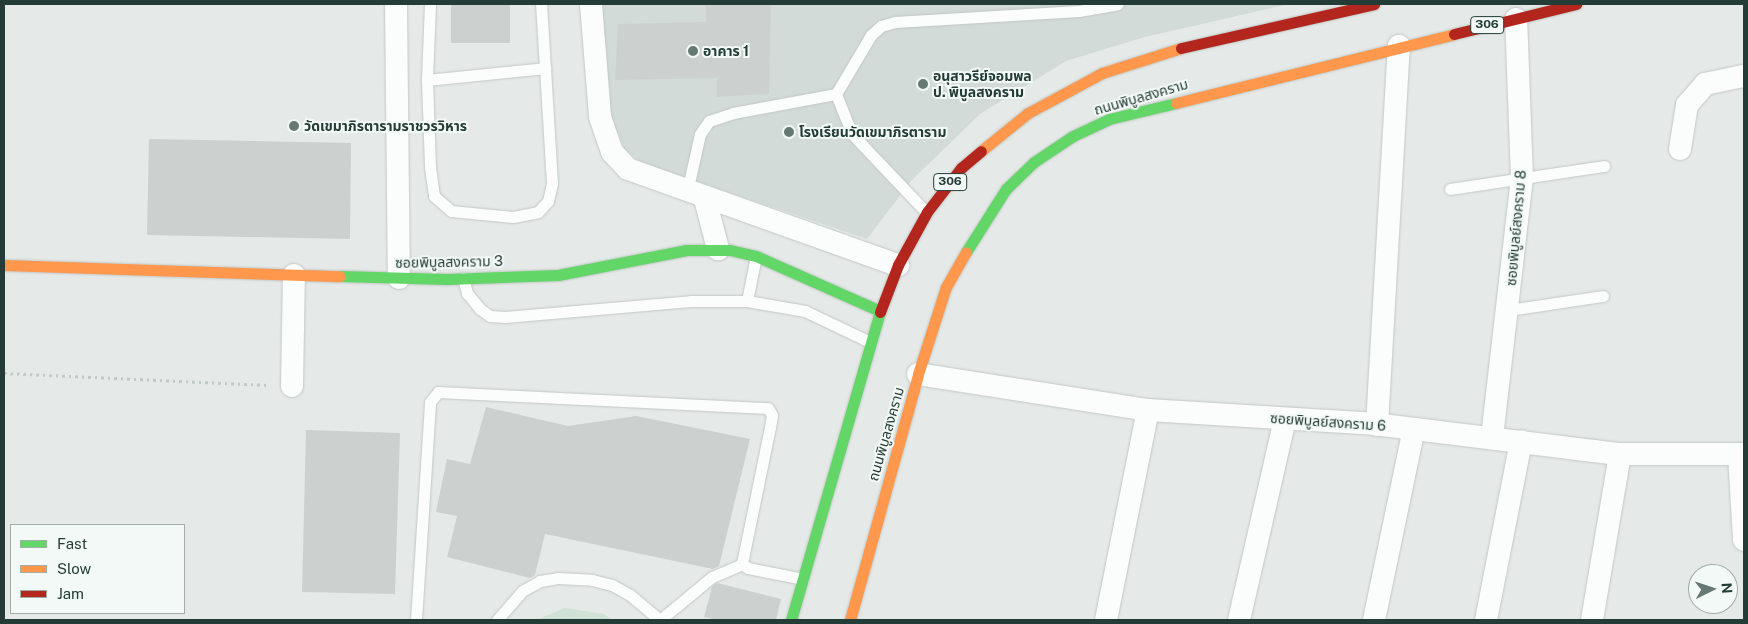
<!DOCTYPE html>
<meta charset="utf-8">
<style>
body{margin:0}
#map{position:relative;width:1748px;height:624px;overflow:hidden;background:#e5eae8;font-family:"Public Sans","Noto Sans Thai",sans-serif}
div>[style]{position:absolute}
.built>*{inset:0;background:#d3dbd8}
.green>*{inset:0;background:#cfe2d5}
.building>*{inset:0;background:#ccd1cf}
.path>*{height:3px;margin-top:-1.5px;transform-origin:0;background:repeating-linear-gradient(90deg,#c2cac6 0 2.5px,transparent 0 6.5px)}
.roads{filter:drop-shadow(0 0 1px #c2c7c5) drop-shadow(0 0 1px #c2c7c5)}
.lane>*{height:11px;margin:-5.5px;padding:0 5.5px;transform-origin:5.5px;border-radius:5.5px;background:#fbfcfc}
.street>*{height:22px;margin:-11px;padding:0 11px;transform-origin:11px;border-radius:11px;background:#fbfcfc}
.fast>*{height:11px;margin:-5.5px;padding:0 5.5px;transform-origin:5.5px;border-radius:5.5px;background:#63d668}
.slow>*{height:11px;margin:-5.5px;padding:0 5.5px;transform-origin:5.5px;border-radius:5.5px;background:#ff974d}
.jam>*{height:11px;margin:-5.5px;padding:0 5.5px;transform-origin:5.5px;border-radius:5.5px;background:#b3261e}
.dots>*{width:14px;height:14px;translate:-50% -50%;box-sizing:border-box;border:2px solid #f3f9f6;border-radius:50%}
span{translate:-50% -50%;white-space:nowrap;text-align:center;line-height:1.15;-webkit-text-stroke:4px #f3f9f6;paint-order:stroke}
.shield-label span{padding:1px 4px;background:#f3f9f6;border:1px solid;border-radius:4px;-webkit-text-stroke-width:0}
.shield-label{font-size:12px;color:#233c36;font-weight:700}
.poi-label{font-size:14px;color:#233c36;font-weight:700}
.left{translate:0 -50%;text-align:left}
.street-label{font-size:14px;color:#233c36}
.frame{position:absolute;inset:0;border:5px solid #233c36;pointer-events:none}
.legend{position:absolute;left:10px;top:524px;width:175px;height:90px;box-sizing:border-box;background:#f3f9f6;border:1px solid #a0ada9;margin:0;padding:6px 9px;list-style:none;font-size:15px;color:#233c36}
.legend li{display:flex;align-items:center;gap:10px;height:25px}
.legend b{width:25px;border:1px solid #a0ada9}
.north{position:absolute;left:1688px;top:564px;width:50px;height:50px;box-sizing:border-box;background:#f3f9f6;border:1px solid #a0ada9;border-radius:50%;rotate:86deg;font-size:14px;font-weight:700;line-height:20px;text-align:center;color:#233c36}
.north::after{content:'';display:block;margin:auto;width:18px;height:22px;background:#677974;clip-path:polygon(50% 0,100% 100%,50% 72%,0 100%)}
</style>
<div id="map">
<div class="built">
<div style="clip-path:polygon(602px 4px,1289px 4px,1145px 37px,1066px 61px,980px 114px,912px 180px,867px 239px,642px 163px,625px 150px,609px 113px)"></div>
</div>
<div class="green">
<div style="clip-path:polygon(565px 608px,604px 614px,612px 620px,536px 620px)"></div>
</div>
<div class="building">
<div style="clip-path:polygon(451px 4px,510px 4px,510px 43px,451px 43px)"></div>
<div style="clip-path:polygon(706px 4px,771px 4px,769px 94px,717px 97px,717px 78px,615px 80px,618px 24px,706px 22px)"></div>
<div style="clip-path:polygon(149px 139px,351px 143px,350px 239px,147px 235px)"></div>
<div style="clip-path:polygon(486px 407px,568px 426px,636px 416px,750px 439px,719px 566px,713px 569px,545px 534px,535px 575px,530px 578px,447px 557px,457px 516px,436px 512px,447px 459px,470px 464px)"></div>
<div style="clip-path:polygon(306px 430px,400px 433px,395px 594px,302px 592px)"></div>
<div style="clip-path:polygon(717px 583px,781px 599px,776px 620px,717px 620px,704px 617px,712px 587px)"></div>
</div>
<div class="path">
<div style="left:4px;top:373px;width:264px;rotate:2.6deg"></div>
</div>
<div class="roads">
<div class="lane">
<div style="left:430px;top:4px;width:76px;rotate:92.3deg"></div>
<div style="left:427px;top:80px;width:87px;rotate:88deg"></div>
<div style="left:430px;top:167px;width:29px;rotate:82deg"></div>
<div style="left:434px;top:196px;width:23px;rotate:41deg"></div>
<div style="left:451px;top:211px;width:62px;rotate:5.5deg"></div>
<div style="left:513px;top:217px;width:25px;rotate:-11deg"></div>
<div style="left:538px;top:212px;width:15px;rotate:-48deg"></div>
<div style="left:548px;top:201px;width:18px;rotate:-77deg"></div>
<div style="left:552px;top:183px;width:179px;rotate:-93.5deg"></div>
<div style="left:427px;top:80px;width:119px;rotate:-5.8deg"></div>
<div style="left:836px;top:94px;width:43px;rotate:68.2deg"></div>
<div style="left:852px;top:134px;width:108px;rotate:46.5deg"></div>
<div style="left:1450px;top:189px;width:156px;rotate:-8.5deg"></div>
<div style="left:687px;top:192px;width:59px;rotate:-77.4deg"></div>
<div style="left:700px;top:134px;width:16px;rotate:-55deg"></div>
<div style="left:709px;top:121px;width:25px;rotate:-18deg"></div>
<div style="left:733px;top:113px;width:105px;rotate:-10.5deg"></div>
<div style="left:836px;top:94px;width:69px;rotate:-59.3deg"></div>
<div style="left:871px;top:35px;width:13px;rotate:-42deg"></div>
<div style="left:881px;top:26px;width:15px;rotate:-16deg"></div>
<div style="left:895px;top:22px;width:184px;rotate:-3.4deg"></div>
<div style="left:1079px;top:11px;width:39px;rotate:-10deg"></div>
<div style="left:463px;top:278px;width:16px;rotate:75deg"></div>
<div style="left:467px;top:293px;width:21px;rotate:51deg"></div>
<div style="left:480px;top:309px;width:12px;rotate:35deg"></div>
<div style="left:490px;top:316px;width:15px;rotate:4deg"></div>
<div style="left:505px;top:317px;width:186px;rotate:-4.9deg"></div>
<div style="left:690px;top:301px;width:57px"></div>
<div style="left:747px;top:301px;width:46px;rotate:-78.7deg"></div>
<div style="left:747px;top:301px;width:59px;rotate:9.8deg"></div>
<div style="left:805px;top:311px;width:72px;rotate:25.5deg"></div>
<div style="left:1509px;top:310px;width:95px;rotate:-8.5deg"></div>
<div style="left:416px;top:620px;width:218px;rotate:-86.3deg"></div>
<div style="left:430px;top:402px;width:13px;rotate:-51deg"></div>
<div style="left:438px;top:392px;width:330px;rotate:2.8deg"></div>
<div style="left:768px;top:408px;width:8px;rotate:60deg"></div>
<div style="left:772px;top:415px;width:12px;rotate:99deg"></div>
<div style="left:770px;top:427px;width:140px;rotate:101.6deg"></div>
<div style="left:742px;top:564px;width:7px;rotate:34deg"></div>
<div style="left:748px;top:568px;width:56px;rotate:11.3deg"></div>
<div style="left:497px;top:620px;width:38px;rotate:-49deg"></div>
<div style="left:522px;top:591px;width:21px;rotate:-29deg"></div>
<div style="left:540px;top:581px;width:18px;rotate:-9deg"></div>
<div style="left:558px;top:578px;width:34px;rotate:3deg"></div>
<div style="left:592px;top:580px;width:21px;rotate:14deg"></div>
<div style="left:612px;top:585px;width:21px;rotate:29deg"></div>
<div style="left:630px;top:595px;width:39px;rotate:40deg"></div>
<div style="left:660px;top:620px;width:67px;rotate:-39.6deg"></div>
<div style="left:712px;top:577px;width:33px;rotate:-23deg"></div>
</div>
<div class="street">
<div style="left:396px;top:4px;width:274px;rotate:89.4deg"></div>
<div style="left:591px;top:4px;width:113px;rotate:85.4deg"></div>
<div style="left:600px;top:117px;width:37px;rotate:71deg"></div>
<div style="left:612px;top:152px;width:23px;rotate:47deg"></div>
<div style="left:628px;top:169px;width:287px;rotate:19.6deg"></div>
<div style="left:1680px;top:149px;width:45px;rotate:-81deg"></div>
<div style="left:1687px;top:105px;width:28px;rotate:-49deg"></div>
<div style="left:1705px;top:84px;width:40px;rotate:-12deg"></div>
<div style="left:705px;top:199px;width:52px;rotate:75.4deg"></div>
<div style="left:918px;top:374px;width:233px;rotate:8.9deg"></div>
<div style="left:1148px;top:410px;width:226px;rotate:3.5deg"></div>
<div style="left:1374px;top:424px;width:248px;rotate:7deg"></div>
<div style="left:1620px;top:454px;width:124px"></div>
<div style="left:292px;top:386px;width:111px;rotate:-89deg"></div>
<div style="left:1377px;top:425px;width:380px;rotate:-86.7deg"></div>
<div style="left:1492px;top:437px;width:260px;rotate:-83.4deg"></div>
<div style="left:1522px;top:179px;width:160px;rotate:-92.1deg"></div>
<div style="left:1739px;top:455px;width:85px;rotate:86.6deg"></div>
<div style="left:1106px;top:620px;width:214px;rotate:-78.7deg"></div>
<div style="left:1239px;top:620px;width:206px;rotate:-77.1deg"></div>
<div style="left:1374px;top:620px;width:195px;rotate:-78.2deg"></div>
<div style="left:1486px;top:620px;width:182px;rotate:-78.9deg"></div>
<div style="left:1592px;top:620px;width:168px;rotate:-80.4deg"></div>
</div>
<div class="fast">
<div style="left:966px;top:252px;width:75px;rotate:-57.6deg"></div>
<div style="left:1006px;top:189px;width:39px;rotate:-44deg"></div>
<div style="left:1034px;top:162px;width:47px;rotate:-33.7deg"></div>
<div style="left:1073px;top:136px;width:40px;rotate:-25deg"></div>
<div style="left:1109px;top:119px;width:69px;rotate:-13.4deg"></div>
<div style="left:340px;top:276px;width:107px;rotate:1.6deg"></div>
<div style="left:447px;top:279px;width:111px;rotate:-2.1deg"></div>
<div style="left:558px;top:275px;width:131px;rotate:-11deg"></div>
<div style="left:687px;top:250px;width:43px"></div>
<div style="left:730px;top:250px;width:27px;rotate:13deg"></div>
<div style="left:756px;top:256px;width:136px;rotate:23.9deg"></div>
<div style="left:791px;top:620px;width:321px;rotate:-73.9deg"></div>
</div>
<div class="slow">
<div style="left:1176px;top:103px;width:286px;rotate:-13.9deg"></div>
<div style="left:981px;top:151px;width:60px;rotate:-39deg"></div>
<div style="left:1028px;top:113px;width:84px;rotate:-28.4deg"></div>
<div style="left:1102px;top:73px;width:83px;rotate:-17.6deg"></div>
<div style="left:4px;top:265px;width:336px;rotate:1.9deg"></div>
<div style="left:850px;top:620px;width:255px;rotate:-74.5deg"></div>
<div style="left:918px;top:374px;width:91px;rotate:-72.2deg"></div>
<div style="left:946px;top:287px;width:40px;rotate:-60.3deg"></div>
</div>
<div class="jam">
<div style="left:1454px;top:34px;width:126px;rotate:-13.8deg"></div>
<div style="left:1181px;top:48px;width:198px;rotate:-12.8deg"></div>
<div style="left:880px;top:312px;width:50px;rotate:-69deg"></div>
<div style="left:898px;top:265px;width:60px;rotate:-61.3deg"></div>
<div style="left:927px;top:212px;width:56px;rotate:-52.3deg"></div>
<div style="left:961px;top:168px;width:26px;rotate:-40deg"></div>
</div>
</div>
<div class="dots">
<div style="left:693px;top:51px;background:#677974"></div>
<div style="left:923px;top:84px;background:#677974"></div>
<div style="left:294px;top:126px;background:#677974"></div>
<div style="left:789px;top:132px;background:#677974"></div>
</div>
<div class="shield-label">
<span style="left:1487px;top:25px">306</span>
<span style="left:950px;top:182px">306</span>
</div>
<div class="poi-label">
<span class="left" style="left:703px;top:51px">อาคาร 1</span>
<span class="left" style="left:933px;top:84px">อนุสาวรีย์จอมพล<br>ป. พิบูลสงคราม</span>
<span class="left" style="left:304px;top:126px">วัดเขมาภิรตารามราชวรวิหาร</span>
<span class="left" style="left:799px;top:132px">โรงเรียนวัดเขมาภิรตาราม</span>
</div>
<div class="street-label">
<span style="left:1141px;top:97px;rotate:-16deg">ถนนพิบูลสงคราม</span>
<span style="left:1516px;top:228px;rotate:-85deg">ซอยพิบูลย์สงคราม 8</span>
<span style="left:449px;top:262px;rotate:-1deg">ซอยพิบูลสงคราม 3</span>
<span style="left:1328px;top:422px;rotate:4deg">ซอยพิบูลย์สงคราม 6</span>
<span style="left:886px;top:434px;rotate:-74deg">ถนนพิบูลสงคราม</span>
</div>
<div class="frame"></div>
<ul class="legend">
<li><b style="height:6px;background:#63d668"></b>Fast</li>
<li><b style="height:6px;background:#ff974d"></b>Slow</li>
<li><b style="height:6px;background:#b3261e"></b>Jam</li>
</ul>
<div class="north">N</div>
</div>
